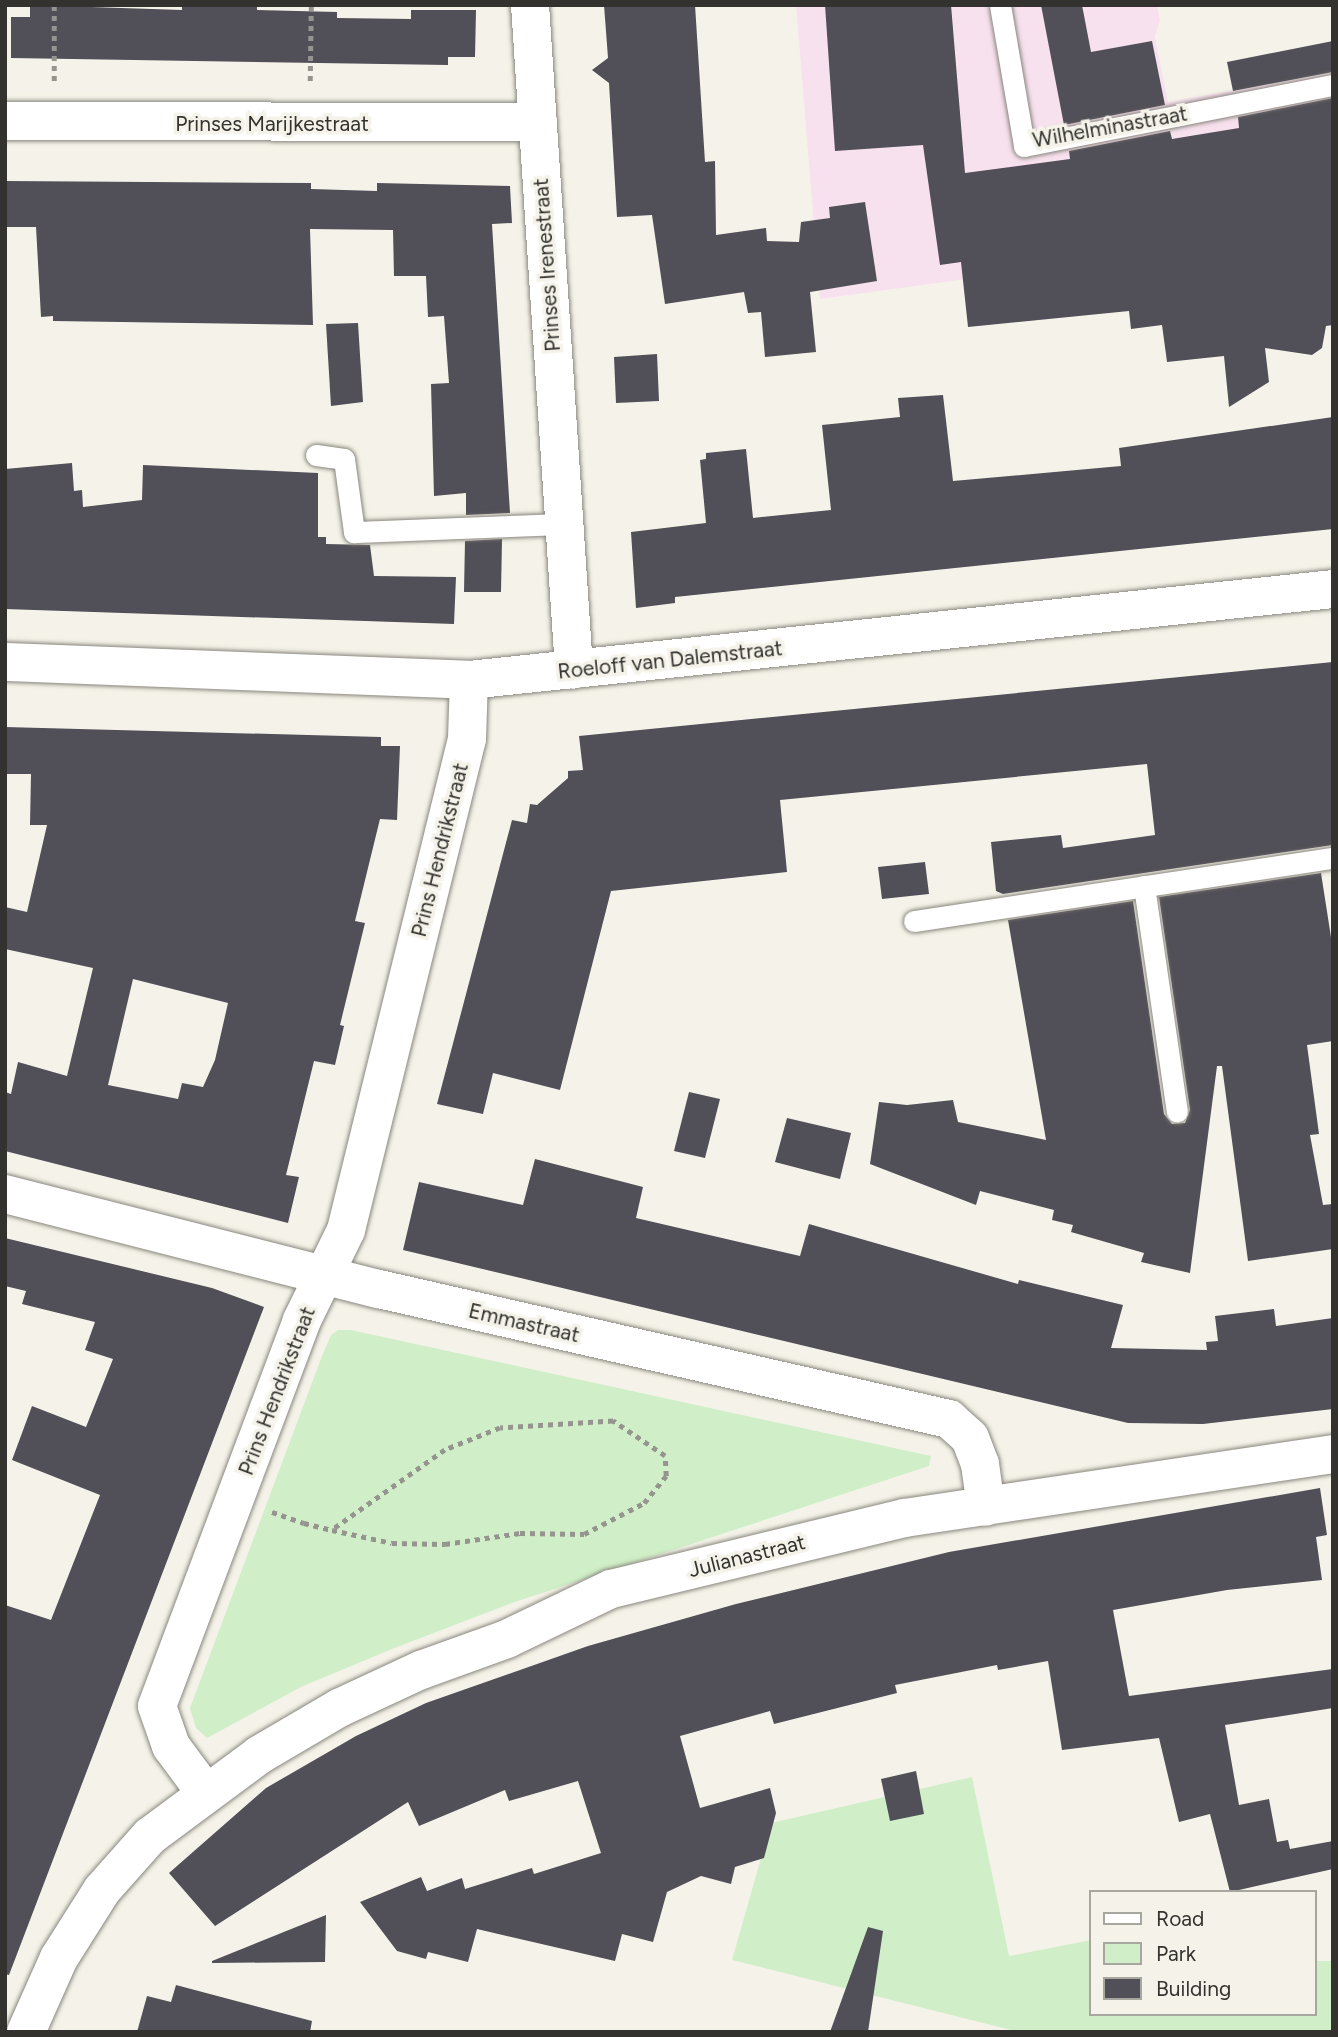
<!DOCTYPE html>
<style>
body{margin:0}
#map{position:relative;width:1338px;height:2037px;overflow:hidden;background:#f5f3e9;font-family:Figtree,sans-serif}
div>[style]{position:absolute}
.industrial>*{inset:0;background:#f8e1ee}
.green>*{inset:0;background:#d0efc8}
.building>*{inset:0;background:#514f57}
.path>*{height:4.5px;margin-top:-2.25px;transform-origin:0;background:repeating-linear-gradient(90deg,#96948e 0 5px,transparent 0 10px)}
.roads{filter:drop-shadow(0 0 2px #89867e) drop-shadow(0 0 2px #89867e)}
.lane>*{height:21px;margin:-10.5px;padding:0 10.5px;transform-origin:10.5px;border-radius:10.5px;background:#fff}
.street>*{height:38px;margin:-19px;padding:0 19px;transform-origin:19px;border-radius:19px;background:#fff}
span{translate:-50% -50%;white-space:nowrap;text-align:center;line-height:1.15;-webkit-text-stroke:7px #f5f3e9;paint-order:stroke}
.street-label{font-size:21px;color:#33322f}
.frame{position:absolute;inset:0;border:7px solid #33322f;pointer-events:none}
.legend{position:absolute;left:1089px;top:1890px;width:228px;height:126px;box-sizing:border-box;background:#f5f3e9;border:2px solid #a7a69f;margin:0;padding:9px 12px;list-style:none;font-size:21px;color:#33322f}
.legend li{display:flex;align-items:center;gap:14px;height:35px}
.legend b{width:35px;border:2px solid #a7a69f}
</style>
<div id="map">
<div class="industrial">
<div style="clip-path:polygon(796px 5px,1157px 5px,1160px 20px,1155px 37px,1168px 102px,1333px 73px,1333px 229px,820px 299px)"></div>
</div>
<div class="green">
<div style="clip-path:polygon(338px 1330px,351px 1330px,931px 1456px,929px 1466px,512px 1603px,392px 1649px,301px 1687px,207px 1738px,196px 1728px,190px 1708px,322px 1356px,331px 1335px)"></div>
<div style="clip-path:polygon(972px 1777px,1009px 1956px,1091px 1940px,1091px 2014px,1315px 2014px,1315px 1961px,1333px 1961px,1333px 2032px,1019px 2032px,732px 1960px,771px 1823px)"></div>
</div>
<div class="building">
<div style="clip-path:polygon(30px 5px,182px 10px,182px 5px,257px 5px,257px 10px,337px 12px,337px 18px,411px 19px,411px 10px,476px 10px,475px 57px,448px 57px,448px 65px,11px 58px,11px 17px,30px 17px)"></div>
<div style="clip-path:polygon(604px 5px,695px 5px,705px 162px,715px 161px,716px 235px,766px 228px,767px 241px,799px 242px,801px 222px,830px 218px,829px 207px,865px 202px,877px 281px,810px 292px,816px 352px,765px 357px,761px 312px,748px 313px,744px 292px,665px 304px,652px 215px,617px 217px,609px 83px,592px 70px,608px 58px)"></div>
<div style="clip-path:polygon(825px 5px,951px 5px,965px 173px,1070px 159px,1069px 151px,1170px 131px,1172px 139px,1239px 128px,1238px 117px,1333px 98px,1333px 325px,1326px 326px,1322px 348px,1312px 355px,1265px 348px,1269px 382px,1229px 407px,1224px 356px,1167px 362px,1162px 325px,1131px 329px,1129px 311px,968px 327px,961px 262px,940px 265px,923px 145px,835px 151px)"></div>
<div style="clip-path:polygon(1041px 5px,1082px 5px,1091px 52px,1152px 41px,1165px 105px,1064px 125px)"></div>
<div style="clip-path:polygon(1333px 41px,1333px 72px,1233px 91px,1227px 62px)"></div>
<div style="clip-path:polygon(5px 181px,311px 183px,311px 189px,377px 191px,377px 183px,510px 186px,512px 223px,492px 224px,510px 513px,466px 515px,466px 493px,434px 496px,431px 384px,449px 383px,444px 316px,428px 317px,426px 276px,394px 276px,393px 230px,310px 229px,313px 325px,53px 321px,53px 316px,41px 317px,36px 227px,5px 227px)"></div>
<div style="clip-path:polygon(358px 323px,363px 402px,331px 406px,326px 324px)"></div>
<div style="clip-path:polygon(657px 354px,659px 401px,616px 403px,614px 357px)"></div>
<div style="clip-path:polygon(943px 395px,953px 481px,1121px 466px,1119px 448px,1333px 417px,1333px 529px,675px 597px,675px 603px,636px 608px,631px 532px,706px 523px,700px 460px,706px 459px,706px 453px,746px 449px,753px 518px,831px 510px,822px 425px,900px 417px,898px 398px)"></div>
<div style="clip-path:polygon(72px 463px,74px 491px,82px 490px,83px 507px,142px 500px,143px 465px,318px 473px,318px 537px,326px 537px,326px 544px,370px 545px,374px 576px,456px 577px,454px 624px,5px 609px,5px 469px)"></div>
<div style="clip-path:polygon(502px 539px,501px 592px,464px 592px,465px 541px)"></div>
<div style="clip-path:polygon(1333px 662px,1333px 845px,1003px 894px,996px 891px,991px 842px,1061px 835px,1063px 848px,1155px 835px,1147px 764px,780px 800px,787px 872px,611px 891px,560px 1090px,493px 1073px,483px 1114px,437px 1104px,512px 820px,527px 823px,530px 804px,537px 805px,568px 778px,568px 771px,583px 770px,579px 736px)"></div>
<div style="clip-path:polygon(evenodd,5px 727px,381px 737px,381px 746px,400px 746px,397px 820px,380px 819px,355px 921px,365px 923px,340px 1025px,344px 1026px,335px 1065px,314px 1061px,286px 1175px,299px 1177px,288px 1223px,5px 1151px,5px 1092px,11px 1094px,18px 1062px,67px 1076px,93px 968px,5px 949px,5px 907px,27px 912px,47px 825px,30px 825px,31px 774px,5px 774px,5px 727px,133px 979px,228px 1003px,215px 1060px,203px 1087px,182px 1083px,178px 1099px,108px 1085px,133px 979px)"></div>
<div style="clip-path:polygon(925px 862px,929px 894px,882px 899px,878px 867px)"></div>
<div style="clip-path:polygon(1321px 873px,1333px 950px,1333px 1041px,1307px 1045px,1319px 1134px,1310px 1135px,1323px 1205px,1333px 1204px,1333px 1249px,1248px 1261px,1222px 1066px,1217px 1066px,1190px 1273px,1141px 1262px,1144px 1253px,1071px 1232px,1073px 1225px,1052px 1220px,1054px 1210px,980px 1191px,976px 1205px,870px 1164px,879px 1102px,907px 1105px,953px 1100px,958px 1122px,1046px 1140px,1008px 920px,1133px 901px,1164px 1114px,1172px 1124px,1185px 1123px,1190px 1110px,1159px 897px)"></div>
<div style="clip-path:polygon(689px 1092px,720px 1099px,705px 1158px,674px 1151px)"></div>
<div style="clip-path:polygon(787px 1118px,851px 1133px,840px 1179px,775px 1162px)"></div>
<div style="clip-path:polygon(535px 1159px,643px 1187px,636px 1218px,800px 1256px,809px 1224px,1018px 1284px,1019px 1280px,1123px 1305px,1111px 1348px,1207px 1350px,1206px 1342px,1218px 1341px,1215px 1316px,1274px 1309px,1276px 1326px,1333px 1318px,1333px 1409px,1203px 1424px,1128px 1423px,403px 1250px,419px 1182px,523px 1205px)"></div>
<div style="clip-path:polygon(5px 1238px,212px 1288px,264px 1307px,9px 1975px,5px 1974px,5px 1605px,51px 1620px,100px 1495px,12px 1460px,32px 1406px,86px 1427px,113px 1359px,85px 1350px,95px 1322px,22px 1304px,26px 1291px,5px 1286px)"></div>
<div style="clip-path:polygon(1320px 1488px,1327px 1535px,1316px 1537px,1322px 1580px,1227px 1590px,1113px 1610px,1129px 1696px,1333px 1669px,1333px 1708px,1225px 1725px,1239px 1805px,1269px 1799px,1277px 1842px,1288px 1840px,1290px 1849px,1333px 1841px,1333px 1869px,1230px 1892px,1210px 1814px,1179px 1822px,1159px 1738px,1062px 1750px,1048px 1661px,998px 1670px,997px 1665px,895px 1685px,897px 1693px,774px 1724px,770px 1711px,680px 1736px,700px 1808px,770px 1788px,776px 1813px,764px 1858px,735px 1867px,731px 1884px,701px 1876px,667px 1892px,653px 1942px,622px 1934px,615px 1961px,477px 1929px,468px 1962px,428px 1952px,426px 1959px,397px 1951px,360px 1902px,421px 1877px,427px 1891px,462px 1878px,465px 1889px,532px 1868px,534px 1874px,601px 1853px,578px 1781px,509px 1801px,505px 1790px,419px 1826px,408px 1802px,215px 1926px,169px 1873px,266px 1788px,356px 1736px,426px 1703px,588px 1646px,736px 1604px,949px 1552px)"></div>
<div style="clip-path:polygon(916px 1771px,924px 1814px,890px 1821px,881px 1779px)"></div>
<div style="clip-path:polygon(326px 1915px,325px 1962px,212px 1963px,212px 1961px)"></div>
<div style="clip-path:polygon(868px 1927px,883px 1931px,868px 2032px,830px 2032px)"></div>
<div style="clip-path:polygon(176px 1985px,312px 2021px,310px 2032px,137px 2032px,147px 1996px,171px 2002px)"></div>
</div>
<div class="path">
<div style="left:54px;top:81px;width:76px;rotate:-90deg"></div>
<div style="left:310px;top:81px;width:76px;rotate:-89.2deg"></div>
<div style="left:272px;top:1512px;width:34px;rotate:19deg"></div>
<div style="left:304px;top:1523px;width:29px;rotate:14deg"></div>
<div style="left:332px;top:1530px;width:61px;rotate:12.2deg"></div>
<div style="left:392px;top:1543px;width:53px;rotate:1.1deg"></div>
<div style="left:445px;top:1544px;width:76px;rotate:-8.3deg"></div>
<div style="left:520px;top:1533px;width:64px;rotate:0.9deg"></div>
<div style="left:584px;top:1534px;width:68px;rotate:-27.3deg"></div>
<div style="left:644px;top:1503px;width:35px;rotate:-51deg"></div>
<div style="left:666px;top:1476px;width:20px;rotate:-93deg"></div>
<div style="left:665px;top:1456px;width:63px;rotate:-146.1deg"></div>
<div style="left:613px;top:1421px;width:113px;rotate:176.5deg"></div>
<div style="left:500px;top:1428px;width:59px;rotate:158.2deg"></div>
<div style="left:445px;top:1450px;width:138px;rotate:144.7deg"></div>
</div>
<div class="roads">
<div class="lane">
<div style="left:1000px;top:5px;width:143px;rotate:80.3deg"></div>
<div style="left:1024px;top:146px;width:315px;rotate:-11.2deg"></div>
<div style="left:316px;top:455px;width:28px;rotate:8deg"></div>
<div style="left:344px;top:459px;width:74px;rotate:82.2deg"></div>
<div style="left:354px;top:532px;width:210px;rotate:-2.2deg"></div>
<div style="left:1144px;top:886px;width:228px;rotate:81.7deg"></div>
<div style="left:914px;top:921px;width:424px;rotate:-8.6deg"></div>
</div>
<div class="street">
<div style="left:530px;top:5px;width:666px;rotate:86.21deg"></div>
<div style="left:5px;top:121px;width:533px;rotate:0.11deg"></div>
<div style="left:5px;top:662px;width:464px;rotate:2.2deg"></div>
<div style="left:469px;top:680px;width:869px;rotate:-6.01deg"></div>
<div style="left:5px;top:1194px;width:386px;rotate:14.3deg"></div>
<div style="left:379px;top:1289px;width:585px;rotate:12.85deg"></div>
<div style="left:949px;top:1419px;width:28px;rotate:42deg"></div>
<div style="left:970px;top:1438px;width:28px;rotate:69deg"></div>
<div style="left:980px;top:1464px;width:43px;rotate:82.1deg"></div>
<div style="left:205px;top:1792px;width:57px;rotate:-126.5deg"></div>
<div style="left:171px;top:1746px;width:42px;rotate:-109.3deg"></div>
<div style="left:157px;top:1706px;width:412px;rotate:-69.4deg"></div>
<div style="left:302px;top:1320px;width:100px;rotate:-63.9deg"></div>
<div style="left:346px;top:1230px;width:506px;rotate:-76.16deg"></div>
<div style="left:467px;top:739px;width:59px;rotate:-88.1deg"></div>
<div style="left:26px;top:2032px;width:81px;rotate:-66deg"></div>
<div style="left:59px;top:1958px;width:80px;rotate:-57.7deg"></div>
<div style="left:102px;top:1890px;width:72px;rotate:-48.4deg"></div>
<div style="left:150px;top:1836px;width:136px;rotate:-36.6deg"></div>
<div style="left:259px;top:1755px;width:93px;rotate:-30.4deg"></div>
<div style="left:339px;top:1708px;width:90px;rotate:-24.9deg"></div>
<div style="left:421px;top:1670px;width:91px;rotate:-19.8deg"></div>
<div style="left:507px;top:1639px;width:115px;rotate:-25.7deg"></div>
<div style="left:611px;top:1589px;width:302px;rotate:-13.6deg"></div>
<div style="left:905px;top:1518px;width:433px;rotate:-8.5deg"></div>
</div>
</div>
<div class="street-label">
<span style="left:272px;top:124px">Prinses Marijkestraat</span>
<span style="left:1110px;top:127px;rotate:-10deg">Wilhelminastraat</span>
<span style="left:547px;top:265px;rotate:-94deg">Prinses Irenestraat</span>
<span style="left:670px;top:660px;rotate:-6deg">Roeloff van Dalemstraat</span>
<span style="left:440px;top:850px;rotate:-76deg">Prins Hendrikstraat</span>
<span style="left:524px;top:1323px;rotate:13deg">Emmastraat</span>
<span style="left:277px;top:1391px;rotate:-69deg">Prins Hendrikstraat</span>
<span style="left:747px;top:1556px;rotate:-14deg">Julianastraat</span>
</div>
<div class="frame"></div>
<ul class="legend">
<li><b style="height:9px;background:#fff"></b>Road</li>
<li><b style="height:19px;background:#d0efc8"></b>Park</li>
<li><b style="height:19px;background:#514f57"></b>Building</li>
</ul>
</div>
